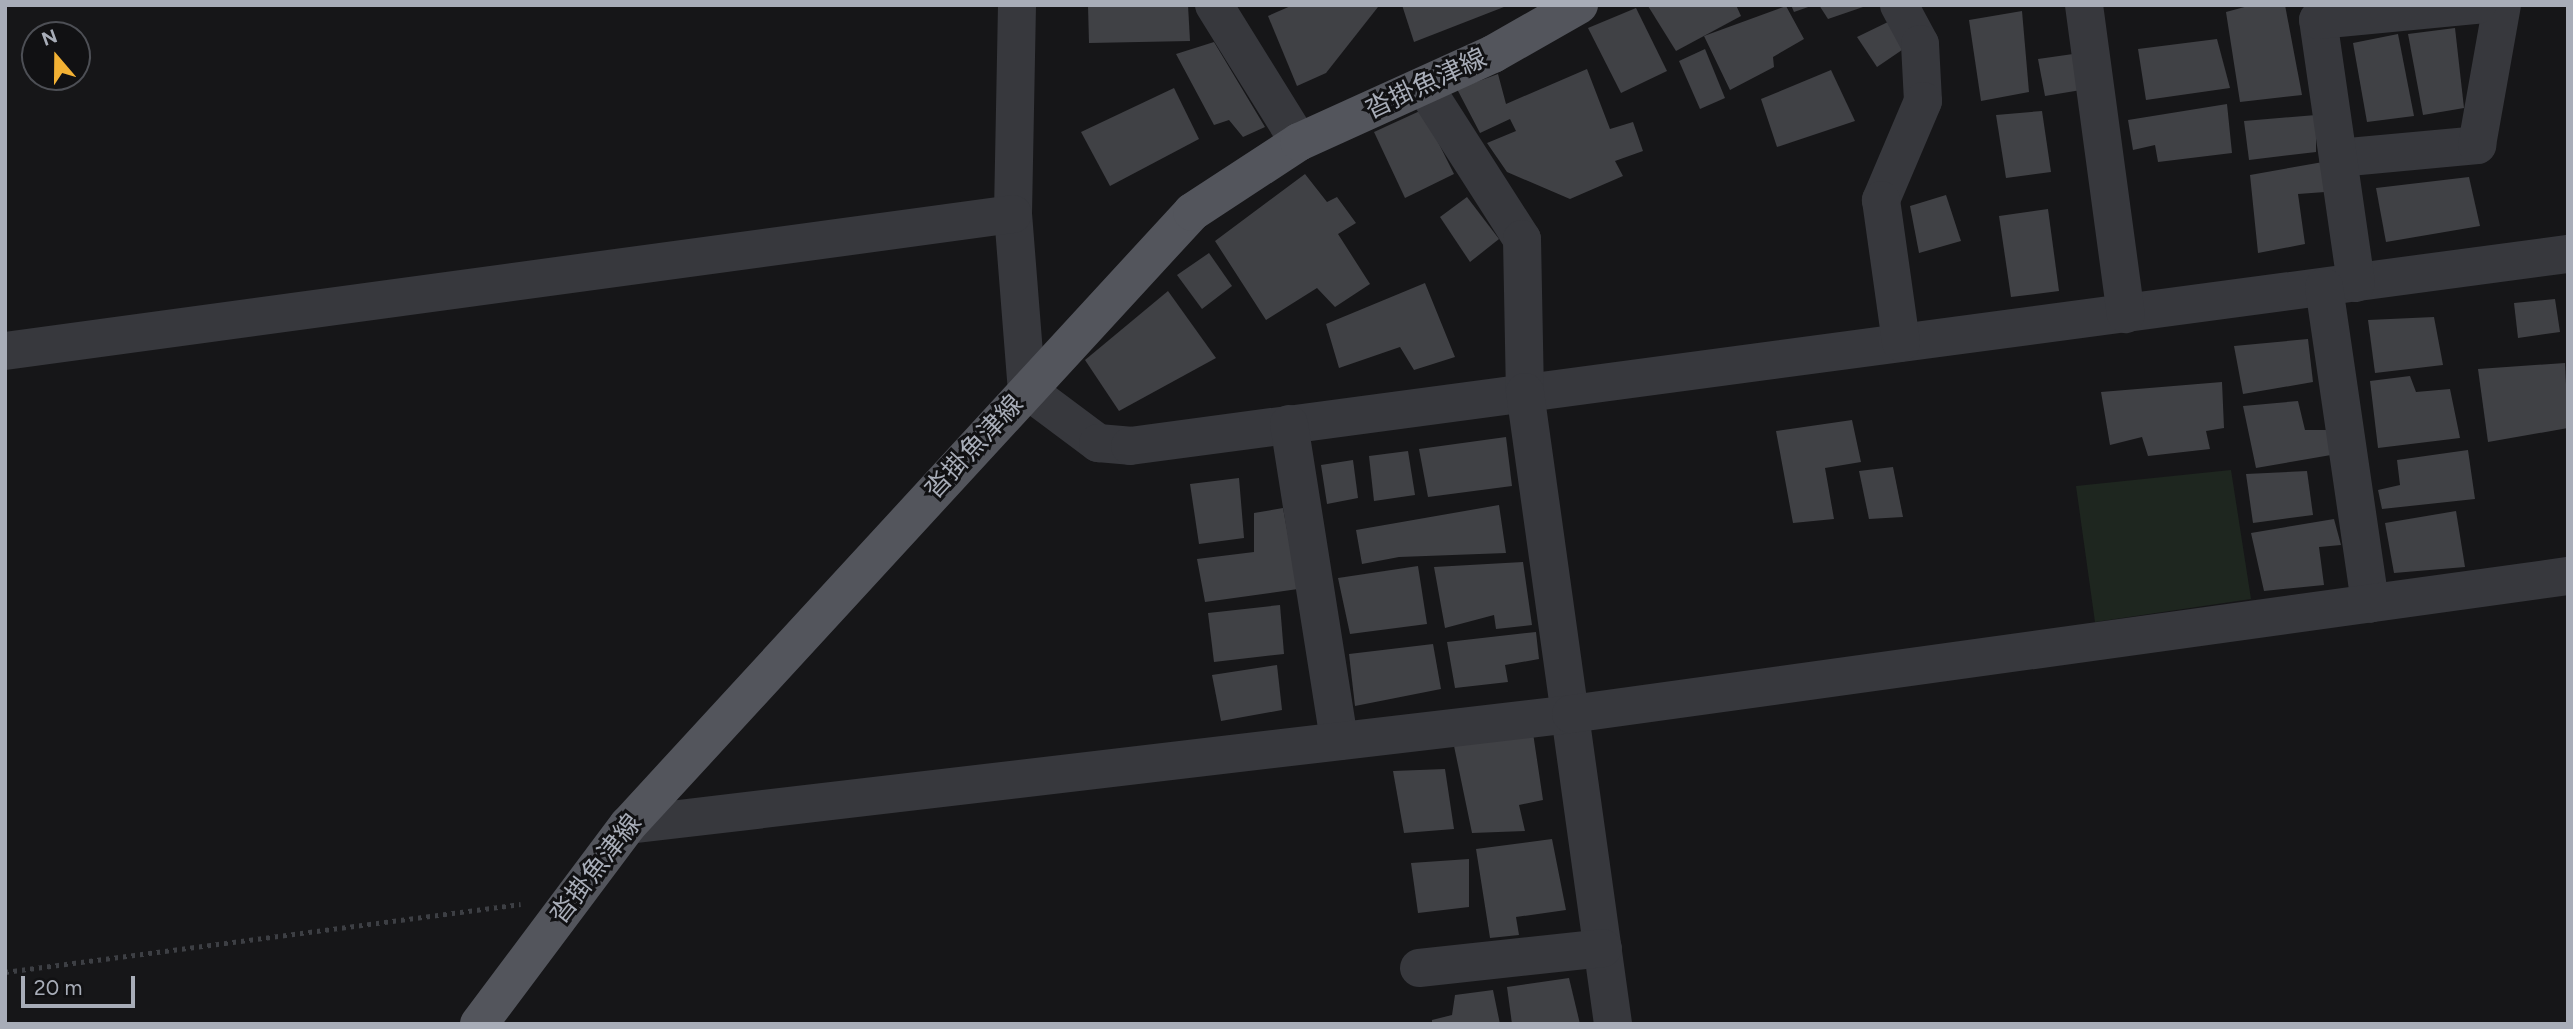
<!DOCTYPE html>
<meta charset="utf-8">
<style>
body{margin:0}
#map{position:relative;width:2573px;height:1029px;overflow:hidden;background:#161618;font-family:Figtree,"Noto Sans JP",sans-serif}
div>[style]{position:absolute}
.green>*{inset:0;background:#1e261f}
.building>*{inset:0;background:#404145}
.path>*{height:4.5px;margin-top:-2.25px;transform-origin:0;background:repeating-linear-gradient(90deg,#3d3f44 0 3.5px,transparent 0 8.5px)}
.minor>*{height:38px;margin:-19px;padding:0 19px;transform-origin:19px;border-radius:19px;background:#37383d}
.major>*{height:38px;margin:-19px;padding:0 19px;transform-origin:19px;border-radius:19px;background:#53555c}
span{translate:-50% -50%;white-space:nowrap;text-align:center;line-height:1.15;-webkit-text-stroke:6px #111113;paint-order:stroke}
.street-label{font-size:26px;color:#a8adb8}
.frame{position:absolute;inset:0;border:7px solid #a8adb8;pointer-events:none}
.north{position:absolute;left:21px;top:21px;width:70px;height:70px;box-sizing:border-box;background:#111113;border:2px solid #4d4f55;border-radius:50%;rotate:340deg;font-size:19px;font-weight:700;line-height:28px;text-align:center;color:#a8adb8}
.north::after{content:'';display:block;margin:auto;width:24px;height:32px;background:#f2b134;clip-path:polygon(50% 0,100% 100%,50% 72%,0 100%)}
.scale{position:absolute;left:21px;top:976px;width:114px;height:32px;box-sizing:border-box;border:4px solid #a8adb8;border-top:0;padding-left:9px;font-size:21px;line-height:24px;white-space:nowrap;color:#a8adb8;-webkit-text-stroke:5px #111113;paint-order:stroke}
</style>
<div id="map">
<div class="green">
<div style="clip-path:polygon(2231px 470px,2251px 599px,2095px 622px,2076px 486px)"></div>
</div>
<div class="building">
<div style="clip-path:polygon(1088px 5px,1188px 5px,1190px 41px,1089px 43px)"></div>
<div style="clip-path:polygon(1293px 5px,1377px 5px,1378px 7px,1326px 73px,1297px 86px,1268px 16px)"></div>
<div style="clip-path:polygon(1402px 5px,1509px 5px,1414px 42px)"></div>
<div style="clip-path:polygon(1736px 5px,1741px 16px,1676px 51px,1648px 6px)"></div>
<div style="clip-path:polygon(1791px 5px,1811px 5px,1811px 6px,1794px 12px)"></div>
<div style="clip-path:polygon(1819px 5px,1866px 5px,1866px 6px,1828px 19px)"></div>
<div style="clip-path:polygon(2252px 5px,2285px 5px,2302px 95px,2240px 102px,2226px 12px)"></div>
<div style="clip-path:polygon(1786px 6px,1804px 39px,1773px 57px,1774px 67px,1730px 90px,1704px 36px)"></div>
<div style="clip-path:polygon(1636px 8px,1667px 71px,1621px 93px,1588px 28px)"></div>
<div style="clip-path:polygon(2022px 11px,2029px 92px,1981px 101px,1969px 20px)"></div>
<div style="clip-path:polygon(1890px 21px,1902px 50px,1877px 67px,1857px 37px)"></div>
<div style="clip-path:polygon(2455px 28px,2464px 108px,2423px 115px,2408px 34px)"></div>
<div style="clip-path:polygon(2398px 34px,2414px 116px,2367px 122px,2353px 43px)"></div>
<div style="clip-path:polygon(2217px 39px,2230px 88px,2146px 100px,2138px 49px)"></div>
<div style="clip-path:polygon(1214px 42px,1265px 127px,1243px 137px,1229px 120px,1214px 125px,1176px 54px)"></div>
<div style="clip-path:polygon(1705px 49px,1725px 98px,1700px 109px,1679px 61px)"></div>
<div style="clip-path:polygon(2073px 54px,2081px 90px,2045px 96px,2038px 59px)"></div>
<div style="clip-path:polygon(1587px 69px,1610px 129px,1633px 122px,1643px 151px,1615px 161px,1623px 176px,1570px 199px,1507px 172px,1487px 143px,1516px 131px,1510px 119px,1480px 133px,1457px 89px,1498px 74px,1506px 104px)"></div>
<div style="clip-path:polygon(1831px 70px,1855px 121px,1777px 147px,1761px 99px)"></div>
<div style="clip-path:polygon(1174px 88px,1199px 139px,1110px 186px,1081px 132px)"></div>
<div style="clip-path:polygon(2227px 104px,2232px 153px,2158px 162px,2155px 145px,2133px 150px,2128px 120px)"></div>
<div style="clip-path:polygon(1422px 110px,1454px 174px,1405px 198px,1374px 132px)"></div>
<div style="clip-path:polygon(2042px 111px,2051px 172px,2006px 178px,1996px 115px)"></div>
<div style="clip-path:polygon(2316px 115px,2316px 152px,2249px 160px,2244px 121px)"></div>
<div style="clip-path:polygon(2323px 162px,2325px 192px,2298px 194px,2305px 244px,2258px 253px,2250px 175px)"></div>
<div style="clip-path:polygon(1305px 174px,1327px 202px,1337px 197px,1356px 223px,1338px 234px,1370px 284px,1335px 307px,1317px 288px,1266px 320px,1215px 241px)"></div>
<div style="clip-path:polygon(2469px 177px,2480px 226px,2386px 242px,2376px 188px)"></div>
<div style="clip-path:polygon(1946px 195px,1961px 241px,1919px 253px,1910px 206px)"></div>
<div style="clip-path:polygon(1467px 197px,1499px 239px,1470px 262px,1440px 217px)"></div>
<div style="clip-path:polygon(2048px 209px,2059px 291px,2011px 297px,1999px 216px)"></div>
<div style="clip-path:polygon(1209px 253px,1232px 286px,1202px 309px,1177px 275px)"></div>
<div style="clip-path:polygon(1425px 283px,1455px 357px,1414px 370px,1400px 347px,1339px 368px,1326px 324px)"></div>
<div style="clip-path:polygon(1168px 291px,1216px 358px,1119px 411px,1085px 360px)"></div>
<div style="clip-path:polygon(2555px 299px,2560px 332px,2518px 338px,2514px 303px)"></div>
<div style="clip-path:polygon(2434px 317px,2443px 365px,2375px 373px,2368px 320px)"></div>
<div style="clip-path:polygon(2308px 339px,2313px 382px,2243px 394px,2234px 346px)"></div>
<div style="clip-path:polygon(2565px 363px,2568px 428px,2488px 442px,2478px 369px)"></div>
<div style="clip-path:polygon(2410px 376px,2416px 392px,2450px 389px,2460px 438px,2378px 448px,2370px 381px)"></div>
<div style="clip-path:polygon(2222px 382px,2224px 428px,2206px 431px,2210px 449px,2148px 456px,2142px 437px,2110px 445px,2101px 392px)"></div>
<div style="clip-path:polygon(2298px 401px,2305px 430px,2328px 430px,2331px 455px,2256px 468px,2243px 406px)"></div>
<div style="clip-path:polygon(1852px 420px,1861px 462px,1825px 468px,1834px 519px,1793px 523px,1776px 431px)"></div>
<div style="clip-path:polygon(1506px 437px,1512px 486px,1428px 497px,1419px 449px)"></div>
<div style="clip-path:polygon(2468px 450px,2475px 499px,2382px 509px,2378px 490px,2400px 485px,2397px 460px)"></div>
<div style="clip-path:polygon(1408px 451px,1415px 495px,1374px 501px,1369px 456px)"></div>
<div style="clip-path:polygon(1353px 460px,1358px 498px,1327px 504px,1321px 465px)"></div>
<div style="clip-path:polygon(1893px 467px,1903px 517px,1869px 519px,1859px 471px)"></div>
<div style="clip-path:polygon(2307px 471px,2313px 515px,2253px 523px,2246px 474px)"></div>
<div style="clip-path:polygon(1239px 478px,1244px 538px,1199px 544px,1190px 484px)"></div>
<div style="clip-path:polygon(1499px 505px,1506px 553px,1399px 557px,1362px 564px,1356px 530px)"></div>
<div style="clip-path:polygon(1283px 508px,1298px 589px,1205px 602px,1197px 559px,1254px 552px,1254px 513px)"></div>
<div style="clip-path:polygon(2456px 511px,2465px 567px,2394px 573px,2385px 523px)"></div>
<div style="clip-path:polygon(2334px 519px,2341px 545px,2319px 547px,2324px 585px,2264px 591px,2251px 533px)"></div>
<div style="clip-path:polygon(1523px 562px,1532px 625px,1496px 629px,1494px 615px,1445px 628px,1434px 567px)"></div>
<div style="clip-path:polygon(1418px 566px,1427px 624px,1350px 634px,1338px 578px)"></div>
<div style="clip-path:polygon(1280px 605px,1284px 654px,1214px 662px,1208px 613px)"></div>
<div style="clip-path:polygon(1536px 632px,1539px 659px,1505px 665px,1508px 682px,1455px 688px,1447px 642px)"></div>
<div style="clip-path:polygon(1433px 644px,1441px 689px,1355px 706px,1349px 654px)"></div>
<div style="clip-path:polygon(1277px 665px,1282px 710px,1221px 721px,1212px 675px)"></div>
<div style="clip-path:polygon(1533px 733px,1543px 800px,1519px 805px,1525px 831px,1472px 833px,1454px 746px)"></div>
<div style="clip-path:polygon(1445px 769px,1454px 829px,1404px 833px,1393px 771px)"></div>
<div style="clip-path:polygon(1552px 839px,1566px 910px,1516px 917px,1519px 935px,1490px 938px,1476px 849px)"></div>
<div style="clip-path:polygon(1469px 859px,1469px 907px,1418px 913px,1411px 863px)"></div>
<div style="clip-path:polygon(1569px 978px,1580px 1024px,1512px 1024px,1507px 987px)"></div>
<div style="clip-path:polygon(1493px 990px,1500px 1024px,1432px 1024px,1432px 1020px,1452px 1015px,1455px 995px)"></div>
</div>
<div class="path">
<div style="left:5px;top:972px;width:520px;rotate:-7.51deg"></div>
</div>
<div class="minor">
<div style="left:1017px;top:5px;width:209px;rotate:91.1deg"></div>
<div style="left:1013px;top:214px;width:177px;rotate:85.5deg"></div>
<div style="left:1027px;top:390px;width:89px;rotate:36.7deg"></div>
<div style="left:1098px;top:443px;width:32px;rotate:5deg"></div>
<div style="left:1130px;top:446px;width:1451px;rotate:-7.61deg"></div>
<div style="left:1214px;top:5px;width:161px;rotate:58.2deg"></div>
<div style="left:1899px;top:5px;width:44px;rotate:61.7deg"></div>
<div style="left:1920px;top:44px;width:57px;rotate:87deg"></div>
<div style="left:1923px;top:101px;width:108px;rotate:113deg"></div>
<div style="left:1881px;top:200px;width:144px;rotate:82deg"></div>
<div style="left:2084px;top:5px;width:312px;rotate:82.3deg"></div>
<div style="left:1424px;top:86px;width:182px;rotate:57.4deg"></div>
<div style="left:1522px;top:239px;width:153px;rotate:88.9deg"></div>
<div style="left:1525px;top:392px;width:638px;rotate:82.07deg"></div>
<div style="left:2338px;top:158px;width:140px;rotate:-5.3deg"></div>
<div style="left:2477px;top:145px;width:142px;rotate:-79.9deg"></div>
<div style="left:2356px;top:283px;width:266px;rotate:-98.2deg"></div>
<div style="left:2318px;top:20px;width:160px;rotate:-5.4deg"></div>
<div style="left:2324px;top:287px;width:320px;rotate:81.7deg"></div>
<div style="left:5px;top:351px;width:1017px;rotate:-7.74deg"></div>
<div style="left:1289px;top:424px;width:321px;rotate:81deg"></div>
<div style="left:628px;top:825px;width:950px;rotate:-6.71deg"></div>
<div style="left:1571px;top:714px;width:1007px;rotate:-7.88deg"></div>
<div style="left:1419px;top:968px;width:185px;rotate:-6.2deg"></div>
</div>
<div class="major">
<div style="left:479px;top:1024px;width:249px;rotate:-53.2deg"></div>
<div style="left:628px;top:825px;width:833px;rotate:-47.38deg"></div>
<div style="left:1192px;top:212px;width:128px;rotate:-33.2deg"></div>
<div style="left:1299px;top:142px;width:213px;rotate:-24.4deg"></div>
<div style="left:1493px;top:54px;width:99px;rotate:-29.7deg"></div>
</div>
<div class="street-label">
<span style="left:1426px;top:84px;rotate:-25deg">沓掛魚津線</span>
<span style="left:974px;top:447px;rotate:-47deg">沓掛魚津線</span>
<span style="left:596px;top:869px;rotate:-52deg">沓掛魚津線</span>
</div>
<div class="frame"></div>
<div class="north">N</div>
<div class="scale">20 m</div>
</div>
